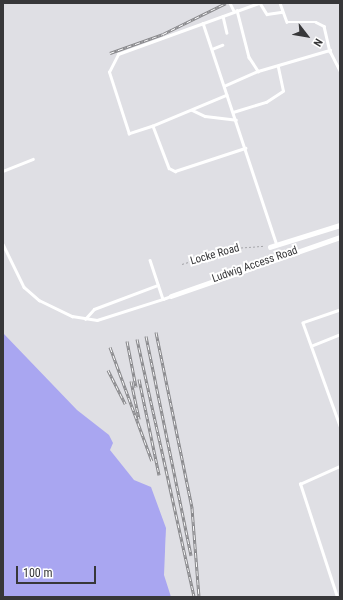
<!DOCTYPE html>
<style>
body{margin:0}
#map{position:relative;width:343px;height:600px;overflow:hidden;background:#dfdfe4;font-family:"Roboto Condensed",sans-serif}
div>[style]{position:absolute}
.water>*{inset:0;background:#a9a6f1}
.pier>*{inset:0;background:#dfdfe4}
.path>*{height:1px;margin-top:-0.5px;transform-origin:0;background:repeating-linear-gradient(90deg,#a7a7ab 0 2px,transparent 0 4px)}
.service>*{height:2.5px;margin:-1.25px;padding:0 1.25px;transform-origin:1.25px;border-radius:1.25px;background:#fff}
.minor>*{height:4.5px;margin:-2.25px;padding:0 2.25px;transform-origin:2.25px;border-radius:2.25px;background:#fff}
.rail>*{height:3px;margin-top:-1.5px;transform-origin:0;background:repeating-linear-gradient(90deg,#fff 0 4.5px,#87878a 0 9px);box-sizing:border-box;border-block:1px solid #87878a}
span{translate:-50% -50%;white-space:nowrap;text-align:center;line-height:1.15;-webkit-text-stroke:4px #fff;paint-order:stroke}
.street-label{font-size:11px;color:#373739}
.frame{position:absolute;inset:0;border:4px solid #373739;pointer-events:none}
.north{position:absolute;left:287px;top:16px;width:40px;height:40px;-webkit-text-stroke:3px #fff;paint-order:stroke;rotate:121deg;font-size:11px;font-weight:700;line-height:16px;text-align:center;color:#373739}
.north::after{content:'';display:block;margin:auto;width:14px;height:18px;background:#373739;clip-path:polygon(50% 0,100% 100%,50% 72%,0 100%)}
.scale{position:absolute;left:16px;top:566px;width:80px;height:18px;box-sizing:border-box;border:2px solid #373739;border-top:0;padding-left:5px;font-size:12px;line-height:14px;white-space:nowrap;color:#373739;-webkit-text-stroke:3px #fff;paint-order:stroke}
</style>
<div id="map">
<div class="water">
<div style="clip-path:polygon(3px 333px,77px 410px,109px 435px,113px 443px,110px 450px,134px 480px,151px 487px,166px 528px,164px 575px,171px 597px,3px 597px)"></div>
</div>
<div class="pier">
<div style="clip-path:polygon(166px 534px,170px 545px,167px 575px,173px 595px,165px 572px)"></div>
</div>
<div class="path">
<div style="left:182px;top:264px;width:53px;rotate:-17.4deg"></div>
<div style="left:233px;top:248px;width:32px;rotate:-4deg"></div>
</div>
<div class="service">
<div style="left:230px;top:3px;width:9px;rotate:63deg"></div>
<div style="left:260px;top:3px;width:13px;rotate:58deg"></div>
<div style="left:267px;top:14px;width:15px;rotate:-8deg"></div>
<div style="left:280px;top:3px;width:20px;rotate:70deg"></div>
<div style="left:287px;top:22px;width:29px"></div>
<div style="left:316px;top:22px;width:9px;rotate:27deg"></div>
<div style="left:324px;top:26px;width:26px;rotate:77deg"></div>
<div style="left:330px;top:51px;width:22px;rotate:63deg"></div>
<div style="left:237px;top:10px;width:49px;rotate:75.7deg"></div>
<div style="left:249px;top:57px;width:17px;rotate:57deg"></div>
<div style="left:258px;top:71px;width:75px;rotate:-16.3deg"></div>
<div style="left:223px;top:16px;width:17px;rotate:77deg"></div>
<div style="left:203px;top:23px;width:234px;rotate:71.6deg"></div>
<div style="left:212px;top:49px;width:11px;rotate:-22deg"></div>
<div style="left:224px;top:86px;width:37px;rotate:-24deg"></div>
<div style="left:227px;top:95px;width:80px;rotate:157.3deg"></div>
<div style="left:153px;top:126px;width:45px;rotate:69.1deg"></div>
<div style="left:169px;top:168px;width:7px;rotate:27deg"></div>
<div style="left:175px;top:171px;width:74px;rotate:-18.2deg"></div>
<div style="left:192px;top:110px;width:14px;rotate:25deg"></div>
<div style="left:205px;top:116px;width:31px;rotate:7deg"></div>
<div style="left:233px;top:112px;width:34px;rotate:-17deg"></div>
<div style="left:266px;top:102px;width:20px;rotate:-33deg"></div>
<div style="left:283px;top:91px;width:25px;rotate:-102deg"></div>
<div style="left:153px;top:126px;width:25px;rotate:162deg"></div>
<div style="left:129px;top:134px;width:65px;rotate:-107.9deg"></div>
<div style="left:109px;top:72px;width:20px;rotate:-63deg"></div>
<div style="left:118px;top:54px;width:150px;rotate:-19.9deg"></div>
<div style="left:3px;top:171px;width:32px;rotate:-22deg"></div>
<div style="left:3px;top:244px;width:48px;rotate:64deg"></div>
<div style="left:24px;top:287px;width:20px;rotate:41deg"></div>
<div style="left:39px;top:300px;width:37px;rotate:26deg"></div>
<div style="left:72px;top:316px;width:25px;rotate:9deg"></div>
<div style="left:97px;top:320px;width:69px;rotate:-17.7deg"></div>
<div style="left:150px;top:260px;width:41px;rotate:71.6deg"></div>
<div style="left:163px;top:299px;width:9px;rotate:-21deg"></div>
<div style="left:340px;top:310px;width:39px;rotate:161deg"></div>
<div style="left:303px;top:323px;width:109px;rotate:70.2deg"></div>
<div style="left:85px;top:319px;width:13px;rotate:-48deg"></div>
<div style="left:94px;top:309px;width:68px;rotate:-20.6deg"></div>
<div style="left:311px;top:346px;width:31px;rotate:-22deg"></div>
<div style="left:337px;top:597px;width:119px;rotate:-108.1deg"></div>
<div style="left:300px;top:484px;width:44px;rotate:-24.2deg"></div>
</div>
<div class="minor">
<div style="left:270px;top:247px;width:73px;rotate:-17.4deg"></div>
<div style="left:171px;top:296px;width:179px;rotate:-19.2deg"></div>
</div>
<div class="rail">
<div style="left:110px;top:53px;width:56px;rotate:-19.7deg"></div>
<div style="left:163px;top:34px;width:70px;rotate:-26.2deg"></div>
<div style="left:156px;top:332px;width:180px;rotate:78.4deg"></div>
<div style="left:192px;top:508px;width:89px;rotate:85.5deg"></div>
<div style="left:146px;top:336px;width:224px;rotate:78.4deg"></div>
<div style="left:137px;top:339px;width:264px;rotate:77.5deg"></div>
<div style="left:127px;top:341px;width:47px;rotate:78.9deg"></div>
<div style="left:110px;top:347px;width:121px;rotate:69.8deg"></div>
<div style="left:108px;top:370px;width:38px;rotate:63deg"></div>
<div style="left:139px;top:379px;width:98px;rotate:78.2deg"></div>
<div style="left:131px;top:381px;width:39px;rotate:78deg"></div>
</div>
<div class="street-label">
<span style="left:215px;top:255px;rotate:-16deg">Locke Road</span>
<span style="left:255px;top:265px;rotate:-19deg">Ludwig Access Road</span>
</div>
<div class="frame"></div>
<div class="north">N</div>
<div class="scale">100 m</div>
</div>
